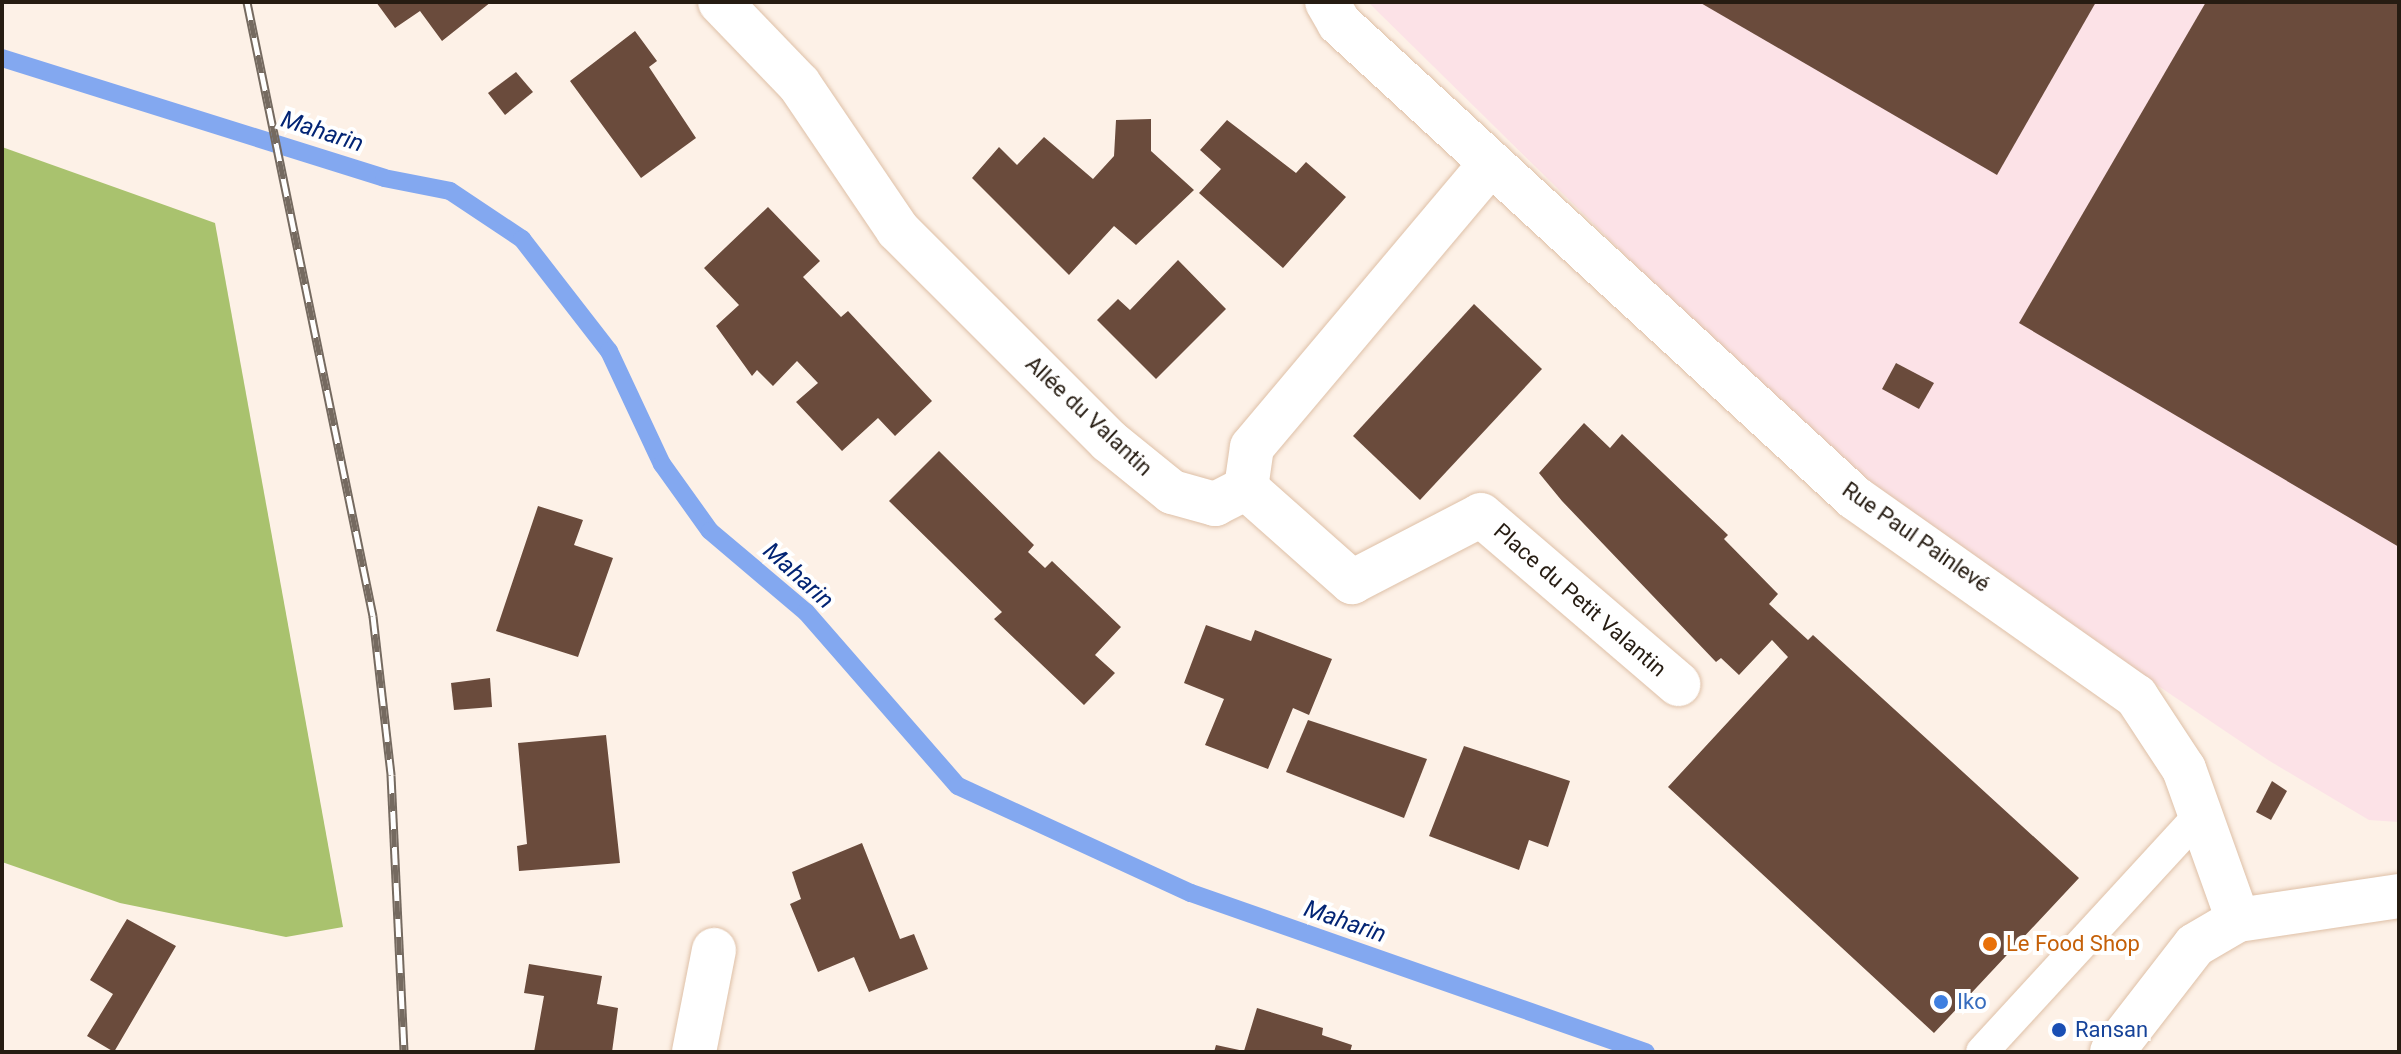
<!DOCTYPE html>
<meta charset="utf-8">
<style>
body{margin:0}
#map{position:relative;width:2401px;height:1054px;overflow:hidden;background:#fdf1e7;font-family:Roboto,sans-serif}
div>[style]{position:absolute}
.industrial>*{inset:0;background:#fce2e7}
.forest>*{inset:0;background:#a9c26e}
.stream>*{height:18px;margin:-9px;padding:0 9px;transform-origin:9px;border-radius:9px;background:#83a8f0}
.building>*{inset:0;background:#6a4b3c}
.roads{filter:drop-shadow(0 0 2px #dec0a7) drop-shadow(0 0 2px #dec0a7)}
.lane>*{height:32px;margin:-16px;padding:0 16px;transform-origin:16px;border-radius:16px;background:#fff}
.street>*{height:44px;margin:-22px;padding:0 22px;transform-origin:22px;border-radius:22px;background:#fff}
.secondary>*{height:44px;margin:-22px;padding:0 22px;transform-origin:22px;border-radius:22px;background:#fff}
.rail>*{height:9px;margin-top:-4.5px;transform-origin:0;background:repeating-linear-gradient(90deg,#fff 0 18px,#756a60 0 36px);box-sizing:border-box;border-block:2px solid #756a60}
.dots>*{width:22px;height:22px;translate:-50% -50%;box-sizing:border-box;border:4px solid #fff;border-radius:50%}
span{translate:-50% -50%;white-space:nowrap;text-align:center;line-height:1.15;-webkit-text-stroke:8px #fff;paint-order:stroke}
.street-label{font-size:22px;color:#261c12}
.food-label{font-size:22px;color:#c56008}
.left{translate:0 -50%;text-align:left}
.shop-label{font-size:22px;color:#366cbe}
.transit-label{font-size:22px;color:#164399}
.water-label{font-size:24px;color:#022474;font-style:italic}
.frame{position:absolute;inset:0;border:4px solid #261c12;pointer-events:none}
</style>
<div id="map">
<div class="industrial">
<div style="clip-path:polygon(1368px 2px,2399px 2px,2399px 822px,2369px 820px,2268px 760px,1856px 482px)"></div>
</div>
<div class="forest">
<div style="clip-path:polygon(2px 147px,215px 223px,343px 927px,286px 937px,120px 903px,2px 862px)"></div>
</div>
<div class="stream">
<div style="left:2px;top:58px;width:400px;rotate:17.4deg"></div>
<div style="left:384px;top:178px;width:67px;rotate:11.1deg"></div>
<div style="left:450px;top:191px;width:87px;rotate:33.7deg"></div>
<div style="left:522px;top:239px;width:142px;rotate:52.2deg"></div>
<div style="left:609px;top:351px;width:125px;rotate:64.9deg"></div>
<div style="left:662px;top:464px;width:82px;rotate:54.4deg"></div>
<div style="left:710px;top:531px;width:126px;rotate:40.2deg"></div>
<div style="left:806px;top:612px;width:231px;rotate:48.9deg"></div>
<div style="left:958px;top:786px;width:256px;rotate:24.7deg"></div>
<div style="left:1191px;top:893px;width:482px;rotate:19.3deg"></div>
</div>
<div class="building">
<div style="clip-path:polygon(376px 2px,491px 2px,442px 41px,420px 11px,395px 28px)"></div>
<div style="clip-path:polygon(1699px 2px,2096px 2px,1997px 175px)"></div>
<div style="clip-path:polygon(2206px 2px,2399px 2px,2399px 547px,2019px 323px)"></div>
<div style="clip-path:polygon(635px 31px,657px 61px,649px 67px,696px 138px,641px 178px,570px 81px)"></div>
<div style="clip-path:polygon(516px 72px,533px 92px,505px 115px,488px 93px)"></div>
<div style="clip-path:polygon(1151px 119px,1151px 151px,1194px 190px,1136px 245px,1114px 226px,1069px 275px,972px 178px,999px 147px,1017px 165px,1044px 137px,1093px 179px,1114px 156px,1116px 120px)"></div>
<div style="clip-path:polygon(1227px 120px,1296px 173px,1306px 162px,1346px 197px,1283px 268px,1199px 193px,1221px 169px,1200px 150px)"></div>
<div style="clip-path:polygon(768px 207px,820px 261px,803px 277px,841px 317px,848px 311px,932px 401px,895px 436px,878px 418px,842px 451px,796px 402px,818px 383px,797px 361px,773px 386px,757px 370px,752px 376px,716px 326px,739px 305px,704px 268px)"></div>
<div style="clip-path:polygon(1178px 260px,1226px 309px,1156px 379px,1097px 320px,1118px 299px,1130px 310px)"></div>
<div style="clip-path:polygon(1474px 304px,1542px 369px,1420px 500px,1353px 436px)"></div>
<div style="clip-path:polygon(1896px 363px,1934px 383px,1919px 409px,1882px 389px)"></div>
<div style="clip-path:polygon(1584px 423px,1610px 448px,1622px 434px,1728px 535px,1724px 539px,1778px 594px,1769px 604px,1783px 617px,1808px 640px,1813px 635px,2079px 878px,1934px 1033px,1668px 787px,1788px 657px,1772px 640px,1739px 675px,1721px 658px,1716px 662px,1562px 501px,1539px 473px)"></div>
<div style="clip-path:polygon(939px 451px,1034px 545px,1028px 552px,1045px 568px,1052px 561px,1121px 627px,1095px 655px,1115px 673px,1084px 705px,994px 619px,1002px 612px,889px 501px)"></div>
<div style="clip-path:polygon(538px 506px,583px 520px,574px 545px,613px 558px,578px 657px,496px 631px)"></div>
<div style="clip-path:polygon(1206px 625px,1251px 641px,1255px 630px,1332px 659px,1309px 715px,1293px 708px,1268px 769px,1205px 745px,1224px 699px,1184px 683px)"></div>
<div style="clip-path:polygon(490px 678px,492px 707px,454px 710px,451px 683px)"></div>
<div style="clip-path:polygon(1308px 720px,1427px 759px,1404px 818px,1286px 772px)"></div>
<div style="clip-path:polygon(606px 735px,620px 863px,519px 871px,517px 846px,527px 844px,518px 743px)"></div>
<div style="clip-path:polygon(1464px 746px,1570px 781px,1548px 847px,1529px 840px,1519px 870px,1429px 836px)"></div>
<div style="clip-path:polygon(2272px 781px,2287px 791px,2271px 820px,2256px 812px)"></div>
<div style="clip-path:polygon(862px 843px,900px 939px,914px 934px,928px 969px,869px 992px,854px 957px,818px 972px,790px 904px,801px 899px,792px 872px)"></div>
<div style="clip-path:polygon(127px 919px,176px 946px,114px 1052px,87px 1036px,113px 994px,90px 980px)"></div>
<div style="clip-path:polygon(529px 964px,602px 976px,597px 1004px,618px 1008px,612px 1052px,534px 1052px,544px 996px,524px 993px)"></div>
<div style="clip-path:polygon(1257px 1008px,1323px 1028px,1322px 1035px,1352px 1045px,1350px 1052px,1214px 1052px,1216px 1045px,1244px 1051px)"></div>
</div>
<div class="roads">
<div class="lane">
<div style="left:1982px;top:1052px;width:322px;rotate:-47.4deg"></div>
</div>
<div class="street">
<div style="left:720px;top:2px;width:114px;rotate:46.1deg"></div>
<div style="left:799px;top:84px;width:176px;rotate:55.9deg"></div>
<div style="left:898px;top:230px;width:298px;rotate:45deg"></div>
<div style="left:1109px;top:441px;width:81px;rotate:39deg"></div>
<div style="left:1172px;top:492px;width:45px;rotate:15.6deg"></div>
<div style="left:1215px;top:504px;width:35px;rotate:-27deg"></div>
<div style="left:1246px;top:488px;width:41px;rotate:-81.7deg"></div>
<div style="left:1252px;top:447px;width:371px;rotate:-49.9deg"></div>
<div style="left:1327px;top:2px;width:24px;rotate:60deg"></div>
<div style="left:1339px;top:23px;width:701px;rotate:42.63deg"></div>
<div style="left:1855px;top:498px;width:344px;rotate:35.2deg"></div>
<div style="left:2136px;top:696px;width:87px;rotate:56.7deg"></div>
<div style="left:2184px;top:769px;width:160px;rotate:70.3deg"></div>
<div style="left:1246px;top:488px;width:142px;rotate:41.6deg"></div>
<div style="left:1352px;top:582px;width:145px;rotate:-27.4deg"></div>
<div style="left:1481px;top:515px;width:260px;rotate:40.6deg"></div>
<div style="left:694px;top:1052px;width:104px;rotate:-78.9deg"></div>
</div>
<div class="secondary">
<div style="left:2112px;top:1052px;width:135px;rotate:-52.2deg"></div>
<div style="left:2195px;top:945px;width:50px;rotate:-30.2deg"></div>
<div style="left:2238px;top:920px;width:163px;rotate:-8.5deg"></div>
</div>
</div>
<div class="rail">
<div style="left:247px;top:2px;width:627px;rotate:78.4deg"></div>
<div style="left:373px;top:616px;width:160px;rotate:83.5deg"></div>
<div style="left:391px;top:775px;width:277px;rotate:87.3deg"></div>
</div>
<div class="dots">
<div style="left:1990px;top:944px;background:#e8710a"></div>
<div style="left:1941px;top:1002px;background:#3f7fe0"></div>
<div style="left:2059px;top:1030px;background:#1a4fb4"></div>
</div>
<div class="street-label">
<span style="left:1089px;top:416px;rotate:43deg">Allée du Valantin</span>
<span style="left:1916px;top:537px;rotate:35deg">Rue Paul Painlevé</span>
<span style="left:1580px;top:600px;rotate:41deg">Place du Petit Valantin</span>
</div>
<div class="food-label">
<span class="left" style="left:2006px;top:944px">Le Food Shop</span>
</div>
<div class="shop-label">
<span class="left" style="left:1957px;top:1002px">Iko</span>
</div>
<div class="transit-label">
<span class="left" style="left:2075px;top:1030px">Ransan</span>
</div>
<div class="water-label">
<span style="left:322px;top:132px;rotate:18deg">Maharin</span>
<span style="left:798px;top:576px;rotate:42deg">Maharin</span>
<span style="left:1345px;top:922px;rotate:19deg">Maharin</span>
</div>
<div class="frame"></div>
</div>
